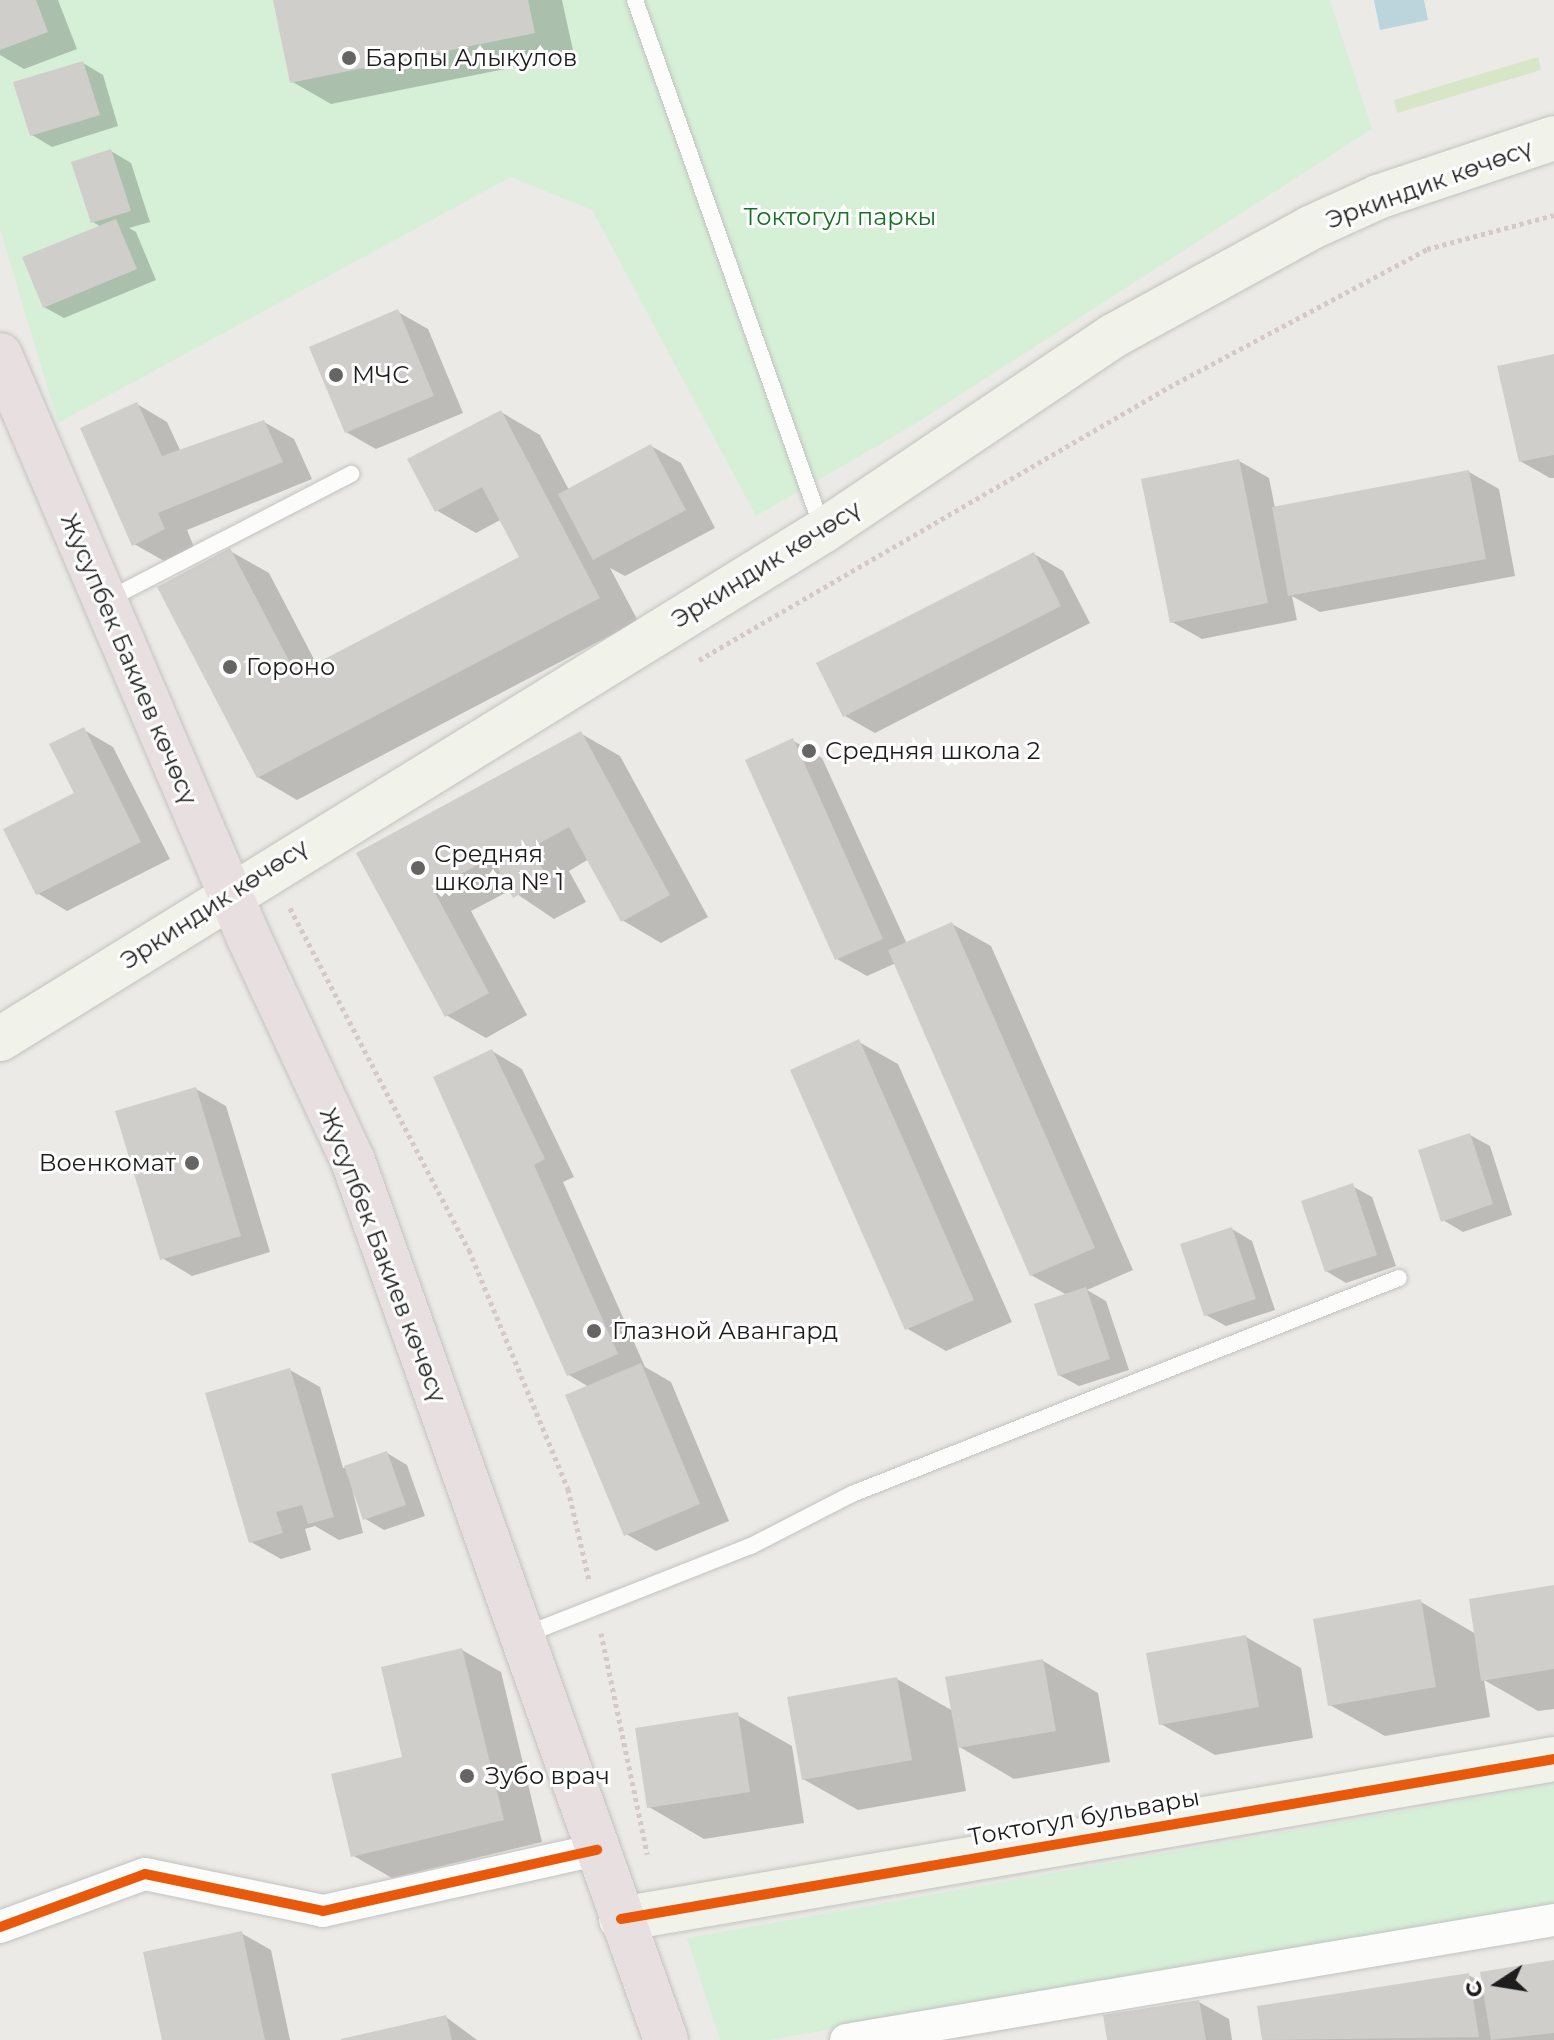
<!DOCTYPE html>
<meta charset="utf-8">
<style>
body{margin:0}
#map{position:relative;width:1554px;height:2040px;overflow:hidden;background:#ebeae6;font-family:Montserrat,sans-serif}
div>[style]{position:absolute}
.grass>*{inset:0;background:#d6e6c7}
.park>*{inset:0;background:#d6f0d7}
.water>*{inset:0;background:#bcd4dc}
.shadow>*{inset:0;background:#0003}
.building>*{inset:0;background:#d0cecb}
.path>*{height:5px;margin-top:-2.5px;transform-origin:0;background:repeating-linear-gradient(90deg,#d4c9c6 0 4px,transparent 0 8px)}
.roads{filter:drop-shadow(0 0 2px #c2c2c0) drop-shadow(0 0 2px #c2c2c0)}
.lane>*{height:16px;margin:-8px;padding:0 8px;transform-origin:8px;border-radius:8px;background:#fcfcfb}
.street>*{height:32px;margin:-16px;padding:0 16px;transform-origin:16px;border-radius:16px;background:#fcfcfb}
.secondary>*{height:44px;margin:-22px;padding:0 22px;transform-origin:22px;border-radius:22px;background:#f1f2ea}
.highway>*{height:44px;margin:-22px;padding:0 22px;transform-origin:22px;border-radius:22px;background:#e8e0e0}
.cycleway>*{height:10px;margin:-5px;padding:0 5px;transform-origin:5px;border-radius:5px;background:#e8590c}
.dots>*{width:22px;height:22px;translate:-50% -50%;box-sizing:border-box;border:4px solid #fff;border-radius:50%}
span{translate:-50% -50%;white-space:nowrap;text-align:center;line-height:1.15;-webkit-text-stroke:6px #fff;paint-order:stroke}
.poi-label{font-size:24px;color:#1d1d1d}
.left{translate:0 -50%;text-align:left}
.right{translate:-100% -50%;text-align:right}
.street-label{font-size:24px;color:#1d1d1d}
.park-label{font-size:24px;color:#157123}
.north{position:absolute;left:1458px;top:1944px;width:80px;height:80px;-webkit-text-stroke:6px #fff;paint-order:stroke;rotate:258deg;font-size:22px;font-weight:700;line-height:32px;text-align:center;color:#1d1d1d}
.north::after{content:'';display:block;margin:auto;width:28px;height:36px;background:#1d1d1d;clip-path:polygon(50% 0,100% 100%,50% 72%,0 100%)}
</style>
<div id="map">
<div class="grass">
<div style="clip-path:polygon(1538px 57px,1541px 70px,1397px 113px,1394px 100px)"></div>
</div>
<div class="park">
<div style="clip-path:polygon(0 0,1330px 0,1372px 129px,915px 424px,756px 516px,592px 210px,511px 177px,58px 423px,0 229px)"></div>
<div style="clip-path:polygon(1554px 1784px,1554px 1904px,769px 2040px,720px 2040px,687px 1938px)"></div>
</div>
<div class="water">
<div style="clip-path:polygon(1374px 0,1424px 0,1428px 20px,1380px 30px)"></div>
</div>
<div class="shadow">
<div style="clip-path:polygon(0 0,58px 0,77px 49px,24px 69px,0 55px)"></div>
<div style="clip-path:polygon(275px 0,562px 0,574px 55px,331px 104px,291px 81px)"></div>
<div style="clip-path:polygon(83px 63px,103px 75px,118px 126px,52px 147px,32px 135px)"></div>
<div style="clip-path:polygon(111px 151px,131px 163px,150px 222px,129px 228px,136px 232px,156px 280px,64px 318px,44px 307px,101px 227px,93px 222px)"></div>
<div style="clip-path:polygon(398px 312px,428px 329px,463px 413px,376px 449px,346px 432px)"></div>
<div style="clip-path:polygon(1554px 356px,1554px 478px,1550px 478px,1520px 461px)"></div>
<div style="clip-path:polygon(137px 404px,167px 422px,181px 452px,264px 422px,294px 439px,312px 479px,187px 530px,194px 547px,164px 561px,134px 544px)"></div>
<div style="clip-path:polygon(501px 412px,540px 435px,569px 490px,651px 446px,681px 463px,715px 528px,625px 576px,610px 568px,638px 621px,297px 800px,258px 777px,230px 551px,269px 573px,317px 665px,522px 558px,502px 519px,476px 533px,436px 510px)"></div>
<div style="clip-path:polygon(1239px 461px,1269px 478px,1275px 508px,1469px 472px,1499px 489px,1515px 576px,1320px 612px,1292px 596px,1297px 620px,1202px 639px,1172px 622px)"></div>
<div style="clip-path:polygon(1034px 554px,1063px 571px,1090px 623px,875px 733px,845px 716px)"></div>
<div style="clip-path:polygon(84px 730px,113px 747px,170px 859px,67px 911px,37px 893px,76px 794px)"></div>
<div style="clip-path:polygon(580px 733px,620px 756px,708px 917px,661px 943px,622px 920px,589px 859px,569px 871px,586px 902px,554px 919px,511px 890px,471px 911px,527px 1015px,486px 1038px,446px 1015px,359px 854px)"></div>
<div style="clip-path:polygon(792px 740px,822px 758px,907px 944px,952px 924px,991px 946px,1133px 1270px,1087px 1290px,1106px 1301px,1129px 1370px,1079px 1386px,1059px 1375px,1067px 1295px,1031px 1275px,896px 963px,867px 976px,837px 959px)"></div>
<div style="clip-path:polygon(859px 1042px,898px 1064px,1012px 1322px,946px 1351px,906px 1328px)"></div>
<div style="clip-path:polygon(492px 1051px,522px 1069px,574px 1177px,563px 1182px,645px 1367px,671px 1382px,729px 1521px,656px 1551px,626px 1534px,589px 1387px,569px 1375px)"></div>
<div style="clip-path:polygon(196px 1089px,226px 1106px,270px 1252px,192px 1276px,162px 1258px)"></div>
<div style="clip-path:polygon(1470px 1135px,1490px 1146px,1512px 1215px,1463px 1232px,1443px 1220px)"></div>
<div style="clip-path:polygon(1352px 1186px,1372px 1197px,1396px 1266px,1346px 1283px,1326px 1271px)"></div>
<div style="clip-path:polygon(1232px 1229px,1252px 1241px,1275px 1310px,1226px 1326px,1206px 1315px)"></div>
<div style="clip-path:polygon(290px 1370px,320px 1387px,343px 1468px,387px 1453px,407px 1465px,425px 1516px,384px 1530px,364px 1518px,347px 1468px,363px 1533px,339px 1540px,315px 1526px,305px 1529px,311px 1550px,281px 1559px,251px 1542px)"></div>
<div style="clip-path:polygon(1554px 1587px,1554px 1709px,1538px 1711px,1484px 1680px,1490px 1717px,1385px 1736px,1330px 1705px,1421px 1602px,1476px 1634px)"></div>
<div style="clip-path:polygon(1246px 1637px,1301px 1668px,1313px 1738px,1215px 1755px,1161px 1724px)"></div>
<div style="clip-path:polygon(462px 1650px,501px 1672px,542px 1842px,392px 1878px,352px 1855px)"></div>
<div style="clip-path:polygon(1043px 1661px,1098px 1693px,1110px 1762px,1014px 1779px,958px 1746px,966px 1791px,858px 1810px,803px 1779px,897px 1679px,953px 1711px)"></div>
<div style="clip-path:polygon(737px 1715px,792px 1746px,804px 1823px,704px 1839px,649px 1807px)"></div>
<div style="clip-path:polygon(241px 1933px,271px 1950px,290px 2040px,164px 2040px)"></div>
<div style="clip-path:polygon(1554px 1962px,1554px 2040px,1264px 2040px,1259px 2008px,1468px 1975px,1484px 1983px)"></div>
<div style="clip-path:polygon(1199px 2002px,1229px 2019px,1232px 2040px,1109px 2040px)"></div>
<div style="clip-path:polygon(446px 2017px,477px 2040px,345px 2040px)"></div>
</div>
<div class="building">
<div style="clip-path:polygon(0 0,36px 0,48px 32px,0 50px)"></div>
<div style="clip-path:polygon(273px 0,528px 0,535px 33px,290px 83px)"></div>
<div style="clip-path:polygon(83px 61px,100px 115px,30px 136px,13px 82px)"></div>
<div style="clip-path:polygon(111px 149px,131px 211px,91px 223px,71px 162px)"></div>
<div style="clip-path:polygon(116px 219px,137px 269px,43px 308px,22px 257px)"></div>
<div style="clip-path:polygon(398px 309px,434px 396px,345px 433px,309px 347px)"></div>
<div style="clip-path:polygon(1554px 354px,1554px 455px,1519px 462px,1497px 366px)"></div>
<div style="clip-path:polygon(137px 402px,162px 456px,264px 420px,283px 462px,158px 513px,165px 529px,132px 546px,80px 428px)"></div>
<div style="clip-path:polygon(501px 410px,600px 598px,257px 778px,157px 587px,230px 548px,296px 674px,519px 557px,482px 487px,435px 512px,407px 459px)"></div>
<div style="clip-path:polygon(651px 444px,686px 510px,593px 560px,558px 494px)"></div>
<div style="clip-path:polygon(1239px 459px,1268px 603px,1170px 623px,1141px 479px)"></div>
<div style="clip-path:polygon(1469px 470px,1486px 559px,1288px 596px,1272px 507px)"></div>
<div style="clip-path:polygon(1034px 552px,1061px 606px,843px 717px,816px 663px)"></div>
<div style="clip-path:polygon(84px 727px,141px 842px,36px 895px,3px 829px,74px 793px,49px 744px)"></div>
<div style="clip-path:polygon(581px 731px,670px 895px,621px 922px,569px 827px,531px 848px,548px 879px,513px 898px,492px 857px,433px 889px,489px 993px,445px 1017px,356px 853px)"></div>
<div style="clip-path:polygon(793px 738px,883px 939px,835px 960px,745px 760px)"></div>
<div style="clip-path:polygon(952px 922px,1095px 1248px,1030px 1276px,888px 950px)"></div>
<div style="clip-path:polygon(859px 1039px,974px 1300px,905px 1330px,790px 1070px)"></div>
<div style="clip-path:polygon(492px 1049px,545px 1159px,534px 1165px,618px 1354px,567px 1376px,433px 1077px)"></div>
<div style="clip-path:polygon(196px 1087px,241px 1236px,160px 1260px,115px 1111px)"></div>
<div style="clip-path:polygon(1470px 1133px,1493px 1204px,1441px 1222px,1418px 1150px)"></div>
<div style="clip-path:polygon(1353px 1183px,1377px 1255px,1325px 1272px,1301px 1201px)"></div>
<div style="clip-path:polygon(1232px 1227px,1256px 1299px,1204px 1316px,1180px 1244px)"></div>
<div style="clip-path:polygon(1086px 1287px,1110px 1359px,1058px 1376px,1034px 1304px)"></div>
<div style="clip-path:polygon(641px 1363px,700px 1504px,624px 1536px,565px 1395px)"></div>
<div style="clip-path:polygon(290px 1368px,334px 1517px,308px 1524px,302px 1505px,276px 1512px,283px 1533px,249px 1543px,205px 1393px)"></div>
<div style="clip-path:polygon(387px 1451px,406px 1505px,363px 1520px,344px 1466px)"></div>
<div style="clip-path:polygon(1554px 1585px,1554px 1669px,1481px 1681px,1469px 1599px)"></div>
<div style="clip-path:polygon(1421px 1599px,1436px 1687px,1328px 1706px,1313px 1619px)"></div>
<div style="clip-path:polygon(1246px 1635px,1259px 1707px,1159px 1725px,1146px 1653px)"></div>
<div style="clip-path:polygon(462px 1648px,504px 1820px,351px 1857px,331px 1774px,402px 1757px,381px 1667px)"></div>
<div style="clip-path:polygon(1043px 1659px,1056px 1731px,958px 1748px,945px 1677px)"></div>
<div style="clip-path:polygon(897px 1677px,912px 1760px,802px 1780px,787px 1697px)"></div>
<div style="clip-path:polygon(738px 1712px,750px 1792px,647px 1808px,635px 1728px)"></div>
<div style="clip-path:polygon(242px 1931px,265px 2040px,162px 2040px,143px 1952px)"></div>
<div style="clip-path:polygon(1554px 1960px,1554px 2033px,1491px 2040px,1480px 1972px)"></div>
<div style="clip-path:polygon(1469px 1973px,1479px 2037px,1262px 2040px,1257px 2006px)"></div>
<div style="clip-path:polygon(1199px 2000px,1206px 2040px,1107px 2040px,1103px 2015px)"></div>
<div style="clip-path:polygon(446px 2015px,452px 2040px,341px 2040px,341px 2039px)"></div>
</div>
<div class="path">
<div style="left:699px;top:660px;width:544px;rotate:-30.15deg"></div>
<div style="left:1169px;top:387px;width:293px;rotate:-28.1deg"></div>
<div style="left:1427px;top:249px;width:131px;rotate:-15deg"></div>
<div style="left:290px;top:908px;width:386px;rotate:62.4deg"></div>
<div style="left:469px;top:1250px;width:259px;rotate:67.5deg"></div>
<div style="left:568px;top:1489px;width:93px;rotate:77deg"></div>
<div style="left:601px;top:1633px;width:226px;rotate:78.2deg"></div>
</div>
<div class="roads">
<div class="lane">
<div style="left:635px;top:0;width:562px;rotate:70.47deg"></div>
<div style="left:107px;top:600px;width:275px;rotate:-27.3deg"></div>
<div style="left:522px;top:1636px;width:246px;rotate:-21.5deg"></div>
<div style="left:751px;top:1546px;width:114px;rotate:-27.2deg"></div>
<div style="left:852px;top:1494px;width:588px;rotate:-21.55deg"></div>
</div>
<div class="street">
<div style="left:0;top:1927px;width:154px;rotate:-20.1deg"></div>
<div style="left:145px;top:1874px;width:182px;rotate:11.7deg"></div>
<div style="left:323px;top:1911px;width:281px;rotate:-12.6deg"></div>
<div style="left:846px;top:2040px;width:718px;rotate:-9.62deg"></div>
</div>
<div class="secondary">
<div style="left:0;top:1039px;width:967px;rotate:-31.69deg"></div>
<div style="left:823px;top:531px;width:349px;rotate:-33.9deg"></div>
<div style="left:1113px;top:336px;width:225px;rotate:-28.7deg"></div>
<div style="left:1310px;top:228px;width:75px;rotate:-24.5deg"></div>
<div style="left:1378px;top:197px;width:186px;rotate:-18.5deg"></div>
<div style="left:621px;top:1919px;width:947px;rotate:-9.73deg"></div>
</div>
<div class="highway">
<div style="left:0;top:355px;width:634px;rotate:66.87deg"></div>
<div style="left:249px;top:938px;width:246px;rotate:65deg"></div>
<div style="left:353px;top:1161px;width:933px;rotate:70.4deg"></div>
</div>
</div>
<div class="cycleway">
<div style="left:621px;top:1919px;width:947px;rotate:-9.73deg"></div>
<div style="left:0;top:1927px;width:154px;rotate:-20.1deg"></div>
<div style="left:145px;top:1874px;width:182px;rotate:11.7deg"></div>
<div style="left:323px;top:1911px;width:281px;rotate:-12.6deg"></div>
</div>
<div class="dots">
<div style="left:349px;top:58px;background:#656563"></div>
<div style="left:336px;top:375px;background:#656563"></div>
<div style="left:230px;top:667px;background:#656563"></div>
<div style="left:809px;top:751px;background:#656563"></div>
<div style="left:418px;top:868px;background:#656563"></div>
<div style="left:192px;top:1163px;background:#656563"></div>
<div style="left:594px;top:1331px;background:#656563"></div>
<div style="left:467px;top:1776px;background:#656563"></div>
</div>
<div class="poi-label">
<span class="left" style="left:365px;top:58px">Барпы Алыкулов</span>
<span class="left" style="left:352px;top:375px">МЧС</span>
<span class="left" style="left:246px;top:667px">Гороно</span>
<span class="left" style="left:825px;top:751px">Средняя школа 2</span>
<span class="left" style="left:434px;top:868px">Средняя<br>школа № 1</span>
<span class="right" style="left:176px;top:1163px">Военкомат</span>
<span class="left" style="left:612px;top:1331px">Глазной Авангард</span>
<span class="left" style="left:485px;top:1776px">Зубо врач</span>
</div>
<div class="street-label">
<span style="left:1429px;top:184px;rotate:-20deg">Эркиндик көчөсү</span>
<span style="left:766px;top:564px;rotate:-32deg">Эркиндик көчөсү</span>
<span style="left:129px;top:659px;rotate:67deg">Жусупбек Бакиев көчөсү</span>
<span style="left:214px;top:904px;rotate:-33deg">Эркиндик көчөсү</span>
<span style="left:383px;top:1255px;rotate:69deg">Жусупбек Бакиев көчөсү</span>
<span style="left:1084px;top:1817px;rotate:-10deg">Токтогул бульвары</span>
</div>
<div class="park-label">
<span style="left:840px;top:217px">Токтогул паркы</span>
</div>
<div class="north">С</div>
</div>
